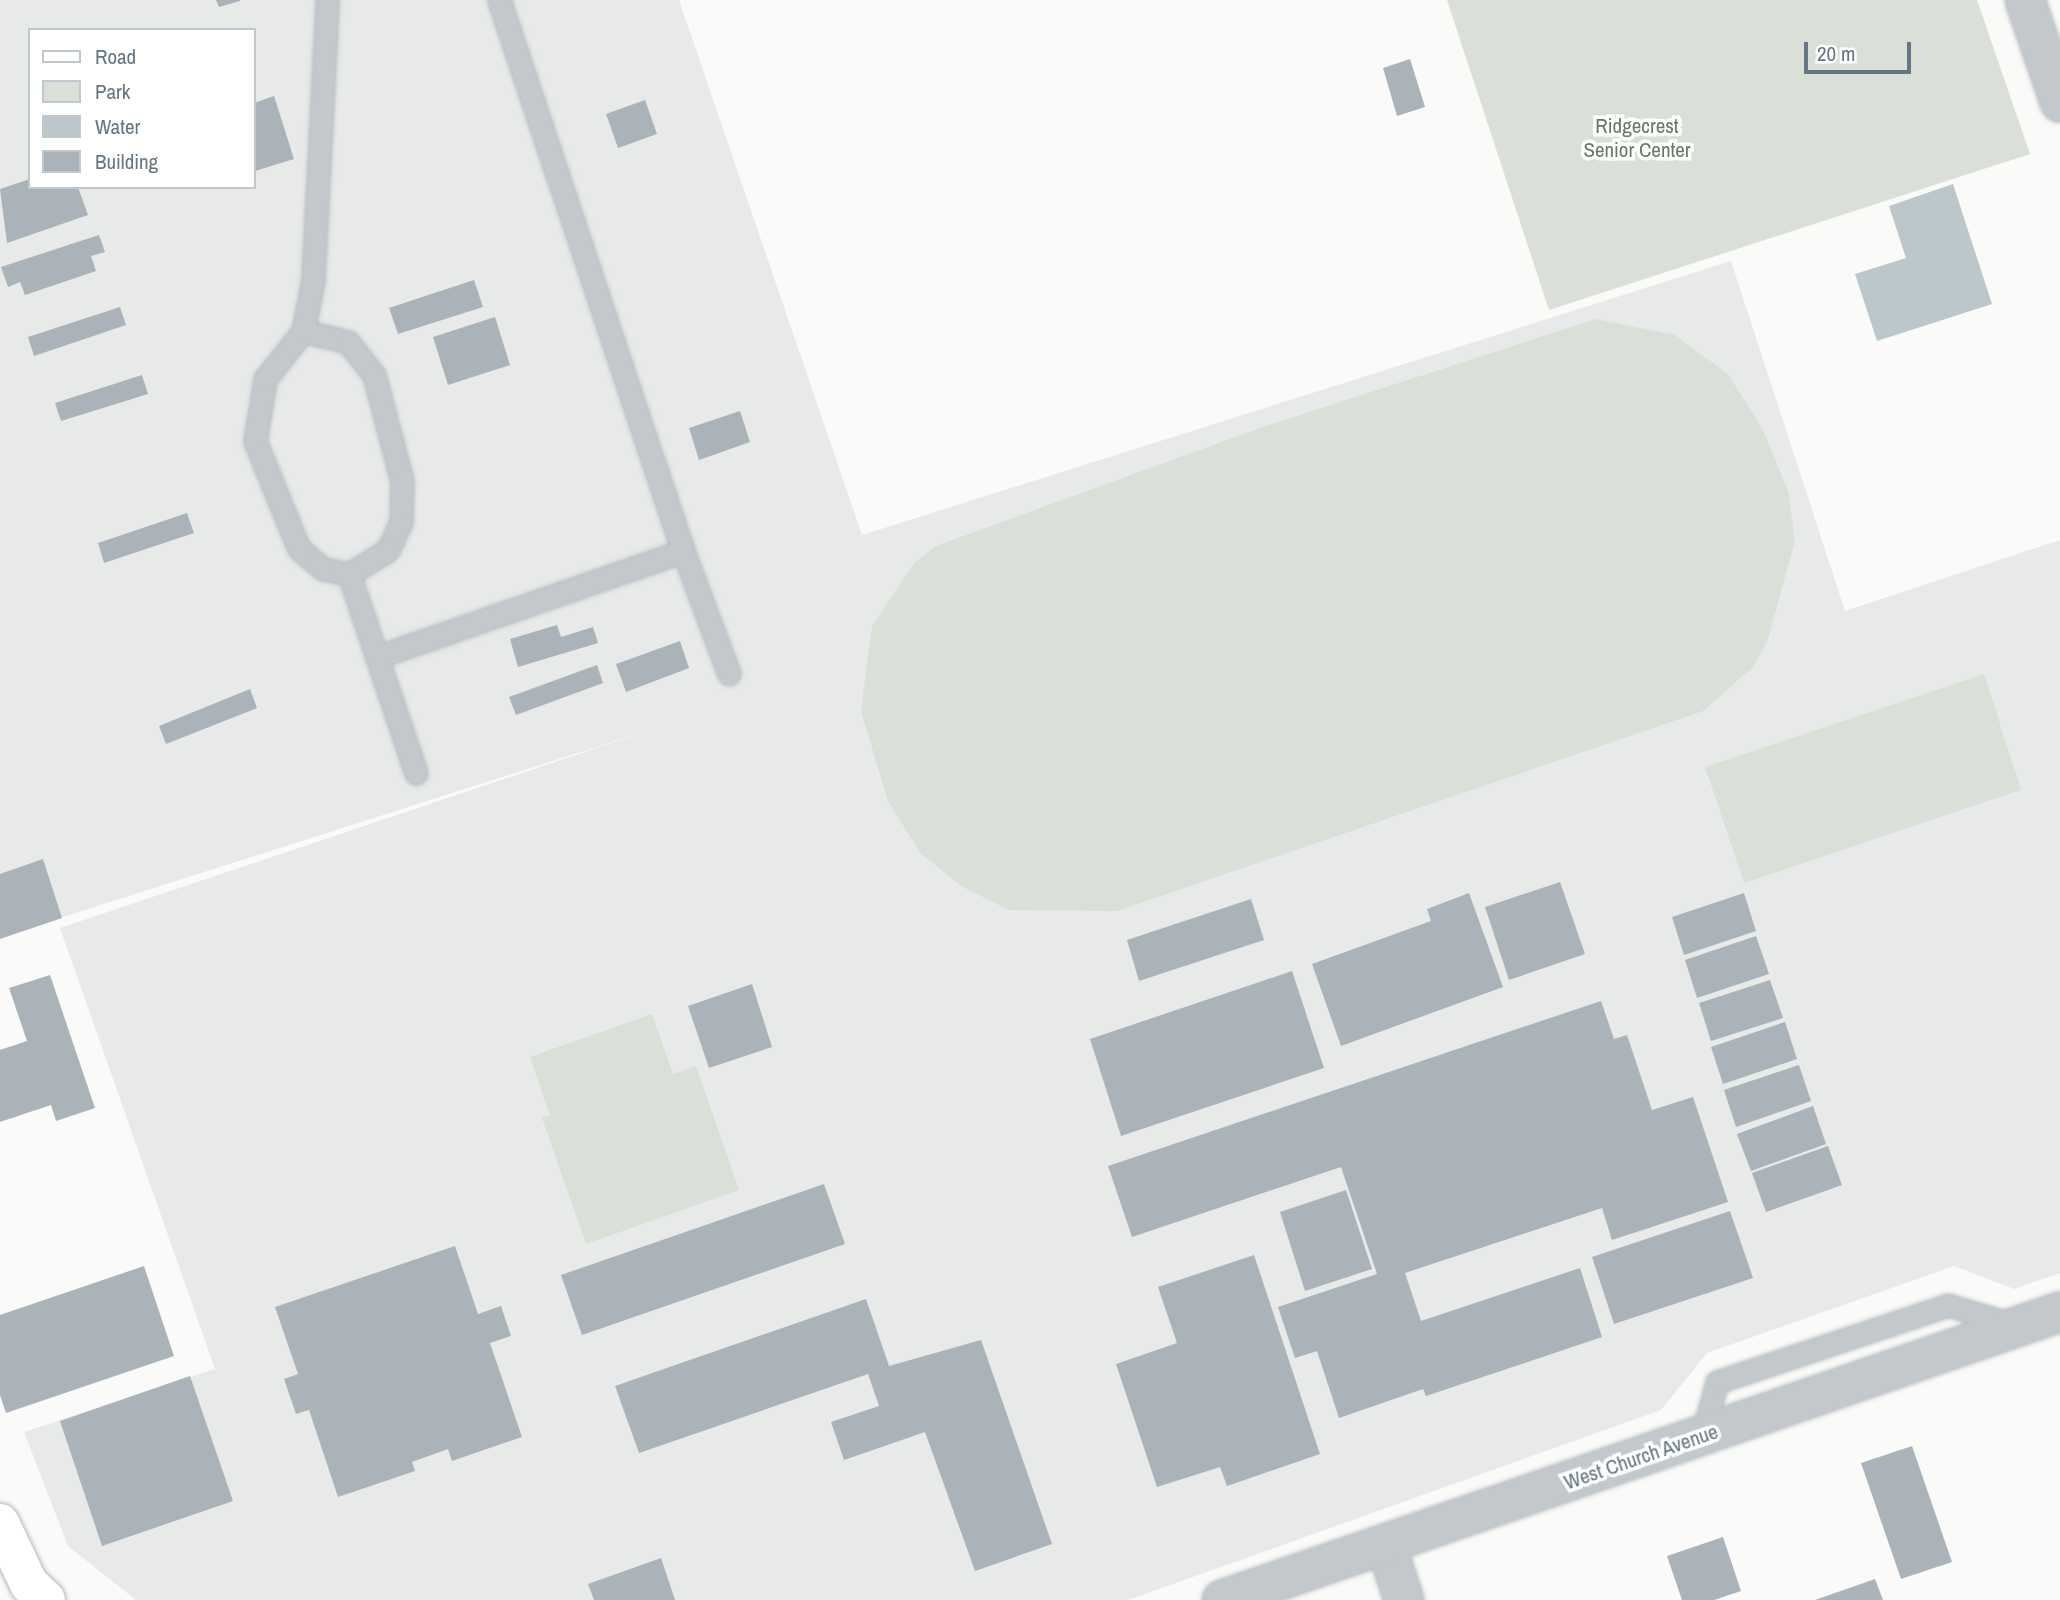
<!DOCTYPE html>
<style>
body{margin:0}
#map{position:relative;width:2060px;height:1600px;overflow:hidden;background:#fafaf8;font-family:"Archivo Narrow",sans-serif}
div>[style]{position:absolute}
.built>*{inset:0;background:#e8e9e9}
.green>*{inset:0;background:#dadfd7}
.water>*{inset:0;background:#bbc7cb}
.building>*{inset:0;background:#aab3b9}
.roads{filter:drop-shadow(0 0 2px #b3babf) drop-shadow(0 0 2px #b3babf)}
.lane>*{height:21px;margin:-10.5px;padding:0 10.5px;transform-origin:10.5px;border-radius:10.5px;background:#c3c8cc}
.street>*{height:38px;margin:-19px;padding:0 19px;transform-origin:19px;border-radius:19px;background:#c3c8cc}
.secondary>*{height:38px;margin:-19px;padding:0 19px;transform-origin:19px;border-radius:19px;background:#fff}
span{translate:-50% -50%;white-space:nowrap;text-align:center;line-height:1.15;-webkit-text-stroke:7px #fff;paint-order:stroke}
.park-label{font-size:21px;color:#687a64}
.street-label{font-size:21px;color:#657683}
.legend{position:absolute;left:28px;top:28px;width:228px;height:161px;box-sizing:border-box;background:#fff;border:2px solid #c1c8cd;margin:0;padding:9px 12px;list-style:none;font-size:21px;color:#657683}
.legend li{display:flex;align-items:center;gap:14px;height:35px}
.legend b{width:35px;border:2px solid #c1c8cd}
.scale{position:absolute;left:1804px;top:42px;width:107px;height:32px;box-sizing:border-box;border:4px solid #657683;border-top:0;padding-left:9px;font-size:21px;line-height:24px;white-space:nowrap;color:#657683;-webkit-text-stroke:5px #fff;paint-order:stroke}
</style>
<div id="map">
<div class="built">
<div style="clip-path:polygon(evenodd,0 0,679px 0,862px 535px,1731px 261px,1845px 611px,2060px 540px,2060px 1273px,2014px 1289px,1954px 1266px,1707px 1353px,1661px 1410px,1128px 1600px,136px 1600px,68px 1546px,24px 1432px,215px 1369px,60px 928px,647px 731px,0 937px,0 0,30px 30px,254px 30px,254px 187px,30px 187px,30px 30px)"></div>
</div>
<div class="green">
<div style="clip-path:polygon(1447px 0,1977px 0,2030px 154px,1549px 310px)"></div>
<div style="clip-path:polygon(1596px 319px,1675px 335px,1728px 374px,1763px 430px,1788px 491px,1795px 541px,1767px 642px,1753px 667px,1703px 711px,1117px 911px,1009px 910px,963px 887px,921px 854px,888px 801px,861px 711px,872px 626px,915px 562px,936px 546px,1260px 428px)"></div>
<div style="clip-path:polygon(1984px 674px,2021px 790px,1744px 883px,1705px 767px)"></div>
<div style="clip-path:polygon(652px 1014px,673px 1074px,696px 1066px,739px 1190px,586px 1244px,542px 1118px,550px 1115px,530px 1057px)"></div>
</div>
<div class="water">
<div style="clip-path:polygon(1953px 184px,1992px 304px,1877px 341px,1855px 274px,1906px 258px,1889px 206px)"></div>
</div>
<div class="building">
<div style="clip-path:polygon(216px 0,240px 0,240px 1px,219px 7px)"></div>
<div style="clip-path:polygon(1410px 59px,1425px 107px,1397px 116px,1383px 68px)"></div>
<div style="clip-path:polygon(274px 96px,294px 159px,255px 171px,254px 103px)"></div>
<div style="clip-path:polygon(645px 100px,657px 134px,618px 148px,606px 114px)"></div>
<div style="clip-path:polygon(30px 179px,30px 187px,78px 187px,88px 215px,7px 243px,0 189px)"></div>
<div style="clip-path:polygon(99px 235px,105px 252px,91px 256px,96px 271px,25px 295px,20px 282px,8px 287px,1px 267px)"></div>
<div style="clip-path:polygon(474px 280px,483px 307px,398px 334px,389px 308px)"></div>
<div style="clip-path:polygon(120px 307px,126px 325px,34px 356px,28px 337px)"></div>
<div style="clip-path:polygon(495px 317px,510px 365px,448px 385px,433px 337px)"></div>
<div style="clip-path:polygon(142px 375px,148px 394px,61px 421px,55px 403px)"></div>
<div style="clip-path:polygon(740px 411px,750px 442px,699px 460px,689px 428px)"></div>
<div style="clip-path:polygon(187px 513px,194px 533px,104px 563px,98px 543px)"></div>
<div style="clip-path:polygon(557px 625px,561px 637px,593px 627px,598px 643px,518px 667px,510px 639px)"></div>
<div style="clip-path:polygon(680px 641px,689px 668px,626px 692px,616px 664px)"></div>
<div style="clip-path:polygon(597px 665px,603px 683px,516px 715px,509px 697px)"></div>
<div style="clip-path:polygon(250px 689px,257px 708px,166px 744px,159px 726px)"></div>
<div style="clip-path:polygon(43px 859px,62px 918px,0 939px,0 874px)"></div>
<div style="clip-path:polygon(1560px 882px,1585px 954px,1509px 980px,1485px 907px)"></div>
<div style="clip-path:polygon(1469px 893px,1503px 987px,1341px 1046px,1312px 964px,1431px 921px,1427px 909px)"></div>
<div style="clip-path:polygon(1744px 893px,1756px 931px,1684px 955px,1672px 917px)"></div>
<div style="clip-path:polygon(1251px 899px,1264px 940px,1139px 981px,1127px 940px)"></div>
<div style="clip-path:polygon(1756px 936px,1769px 974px,1697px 998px,1685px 960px)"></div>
<div style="clip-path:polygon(1292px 971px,1324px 1068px,1121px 1136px,1090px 1039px)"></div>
<div style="clip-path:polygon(50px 975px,95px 1108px,56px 1121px,51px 1105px,0 1122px,0 1050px,27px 1041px,9px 988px)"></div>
<div style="clip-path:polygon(1770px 980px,1783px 1018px,1711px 1041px,1699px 1003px)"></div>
<div style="clip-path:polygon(752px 984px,772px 1047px,709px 1068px,688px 1006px)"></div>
<div style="clip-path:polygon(1601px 1001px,1614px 1039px,1627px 1035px,1652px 1110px,1693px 1097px,1728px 1202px,1612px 1240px,1602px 1208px,1405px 1273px,1421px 1321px,1580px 1268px,1602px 1337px,1426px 1396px,1423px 1389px,1339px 1418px,1317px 1351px,1295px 1358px,1278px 1307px,1377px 1274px,1341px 1167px,1132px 1237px,1108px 1166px)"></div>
<div style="clip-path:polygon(1785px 1022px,1797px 1059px,1723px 1084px,1711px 1047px)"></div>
<div style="clip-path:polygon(1799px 1065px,1811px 1101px,1736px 1127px,1724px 1090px)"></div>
<div style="clip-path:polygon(1813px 1106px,1826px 1144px,1751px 1171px,1737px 1134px)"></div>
<div style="clip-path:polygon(1828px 1146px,1842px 1185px,1766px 1212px,1752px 1173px)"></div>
<div style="clip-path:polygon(824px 1184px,845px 1244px,582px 1335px,561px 1275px)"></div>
<div style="clip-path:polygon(1346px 1190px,1372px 1269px,1305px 1291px,1280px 1212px)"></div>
<div style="clip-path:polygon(1730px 1211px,1753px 1278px,1614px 1324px,1592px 1257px)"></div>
<div style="clip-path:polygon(455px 1246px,478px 1314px,501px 1306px,511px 1336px,490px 1343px,522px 1437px,452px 1461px,448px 1449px,412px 1462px,415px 1471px,338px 1497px,309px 1410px,296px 1414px,284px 1379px,298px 1374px,275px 1307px)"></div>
<div style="clip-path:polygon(1254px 1255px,1320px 1454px,1227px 1486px,1220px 1467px,1157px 1487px,1116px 1364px,1177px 1343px,1158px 1287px)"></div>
<div style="clip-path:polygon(144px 1266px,174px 1356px,6px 1413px,0 1395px,0 1315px)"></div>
<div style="clip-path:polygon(866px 1299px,889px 1366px,981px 1340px,1052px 1544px,975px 1571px,925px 1432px,844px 1460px,831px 1422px,879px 1406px,868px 1374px,639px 1453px,615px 1386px)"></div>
<div style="clip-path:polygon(190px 1376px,233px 1501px,102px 1546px,60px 1421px)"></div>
<div style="clip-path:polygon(1912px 1446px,1952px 1562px,1901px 1579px,1861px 1463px)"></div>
<div style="clip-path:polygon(1723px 1537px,1741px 1591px,1714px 1600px,1682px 1600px,1667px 1556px)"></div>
<div style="clip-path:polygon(661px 1558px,675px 1600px,594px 1600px,588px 1584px)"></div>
<div style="clip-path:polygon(1875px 1579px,1883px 1600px,1815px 1600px)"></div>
</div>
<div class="roads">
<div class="lane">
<div style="left:303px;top:331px;width:46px;rotate:13.7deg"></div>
<div style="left:348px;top:342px;width:42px;rotate:51.8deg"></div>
<div style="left:374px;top:375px;width:110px;rotate:75.2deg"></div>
<div style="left:402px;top:481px;width:41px;rotate:91.4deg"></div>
<div style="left:401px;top:522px;width:31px;rotate:115deg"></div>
<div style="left:388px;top:550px;width:46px;rotate:148.4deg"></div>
<div style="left:349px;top:574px;width:26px;rotate:-169deg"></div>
<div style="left:323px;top:569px;width:31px;rotate:-140deg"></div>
<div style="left:299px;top:549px;width:117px;rotate:-112.2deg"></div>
<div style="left:255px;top:441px;width:63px;rotate:-80.8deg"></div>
<div style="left:265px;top:379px;width:61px;rotate:-51.6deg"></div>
<div style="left:303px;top:331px;width:52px;rotate:-78.9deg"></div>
<div style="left:313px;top:280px;width:280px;rotate:-87.1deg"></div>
<div style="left:683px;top:551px;width:131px;rotate:69.5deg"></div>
<div style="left:349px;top:574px;width:210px;rotate:71.4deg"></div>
<div style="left:377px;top:657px;width:324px;rotate:-19.1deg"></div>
<div style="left:683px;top:551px;width:581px;rotate:-108.47deg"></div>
<div style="left:1702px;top:1436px;width:56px;rotate:-74.5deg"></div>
<div style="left:1717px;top:1382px;width:243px;rotate:-18.4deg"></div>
<div style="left:1948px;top:1305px;width:69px;rotate:16.9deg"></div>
</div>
<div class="street">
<div style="left:2025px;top:0;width:108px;rotate:71.1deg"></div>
<div style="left:1386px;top:1545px;width:58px;rotate:71.9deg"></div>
<div style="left:1222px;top:1600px;width:886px;rotate:-18.97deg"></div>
</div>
<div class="secondary">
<div style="left:0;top:1523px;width:68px;rotate:64.6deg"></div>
<div style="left:29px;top:1584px;width:23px;rotate:43deg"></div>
</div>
</div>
<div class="park-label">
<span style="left:1637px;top:138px">Ridgecrest<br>Senior Center</span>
</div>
<div class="street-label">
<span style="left:1641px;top:1457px;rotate:-19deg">West Church Avenue</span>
</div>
<ul class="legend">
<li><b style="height:9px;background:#fff"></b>Road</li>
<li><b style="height:19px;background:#dadfd7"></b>Park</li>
<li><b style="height:19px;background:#bbc7cb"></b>Water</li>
<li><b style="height:19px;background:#aab3b9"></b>Building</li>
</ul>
<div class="scale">20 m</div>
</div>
